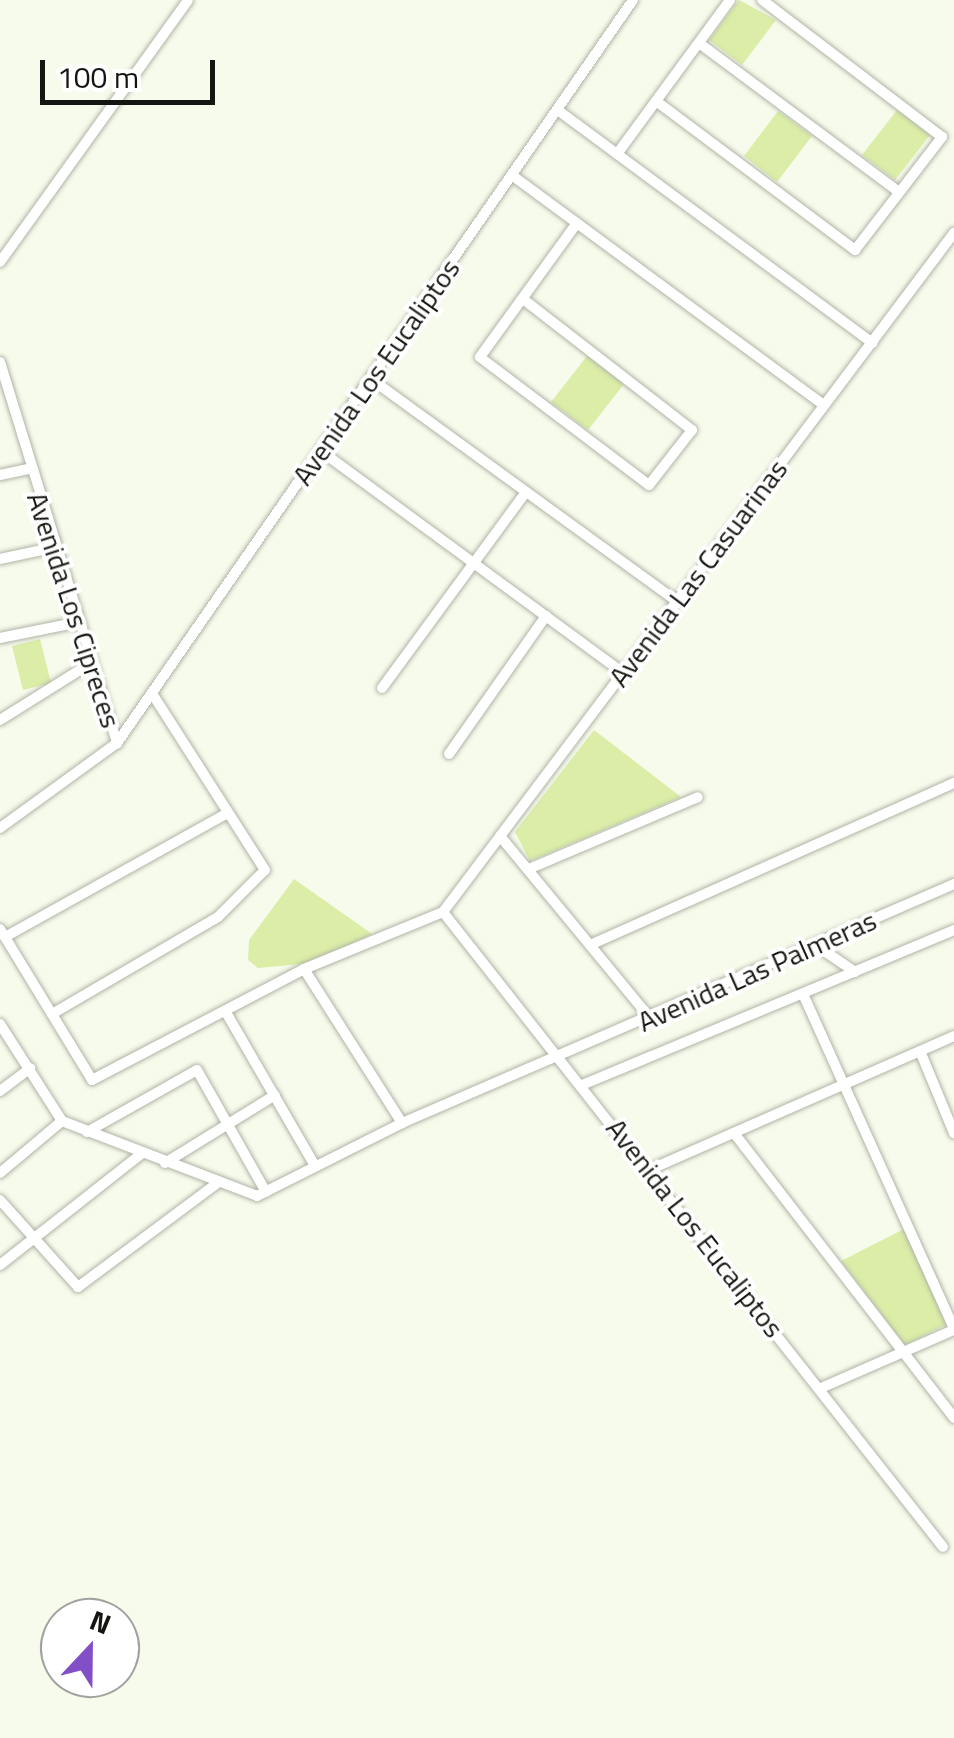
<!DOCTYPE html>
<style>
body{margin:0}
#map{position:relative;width:954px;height:1738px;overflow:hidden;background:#f6fbec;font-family:"Titillium Web",sans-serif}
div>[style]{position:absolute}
.green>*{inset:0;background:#dbeda7}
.roads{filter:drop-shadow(0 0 2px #b0b4a6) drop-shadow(0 0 2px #b0b4a6)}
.street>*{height:10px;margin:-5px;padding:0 5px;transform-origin:5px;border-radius:5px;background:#fff}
span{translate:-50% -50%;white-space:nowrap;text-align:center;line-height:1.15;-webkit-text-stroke:8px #fff;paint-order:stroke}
.street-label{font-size:28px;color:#141611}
.north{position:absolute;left:40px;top:1598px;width:100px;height:100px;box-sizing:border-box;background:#fff;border:2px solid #a1a2a0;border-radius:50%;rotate:22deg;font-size:28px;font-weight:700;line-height:40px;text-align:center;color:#141611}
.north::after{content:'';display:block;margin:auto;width:35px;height:45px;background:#824fc7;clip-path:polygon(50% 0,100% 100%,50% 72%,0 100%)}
.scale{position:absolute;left:40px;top:60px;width:175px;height:45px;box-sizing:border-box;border:5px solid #141611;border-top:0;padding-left:12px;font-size:30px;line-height:35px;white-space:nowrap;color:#141611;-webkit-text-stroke:8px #fff;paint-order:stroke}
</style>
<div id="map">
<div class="green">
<div style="clip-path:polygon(739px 0,776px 20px,742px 65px,709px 40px)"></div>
<div style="clip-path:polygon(897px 110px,930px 135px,895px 180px,862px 155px)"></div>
<div style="clip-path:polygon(778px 111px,812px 136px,777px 182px,744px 156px)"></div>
<div style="clip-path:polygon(587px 356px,624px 384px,588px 430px,551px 402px)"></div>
<div style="clip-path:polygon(40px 639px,51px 683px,23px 690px,12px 646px)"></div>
<div style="clip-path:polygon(594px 730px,681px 797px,530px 861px,515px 832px)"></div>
<div style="clip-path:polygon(294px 879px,372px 934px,311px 963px,258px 968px,248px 960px,249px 940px)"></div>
<div style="clip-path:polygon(906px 1228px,947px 1324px,905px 1345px,841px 1261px)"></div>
</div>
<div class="roads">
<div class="street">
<div style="left:699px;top:43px;width:249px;rotate:36.7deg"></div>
<div style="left:656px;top:101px;width:249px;rotate:36.8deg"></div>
<div style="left:855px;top:250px;width:143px;rotate:-52.4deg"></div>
<div style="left:942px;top:137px;width:226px;rotate:-142.7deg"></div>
<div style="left:559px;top:111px;width:390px;rotate:36.5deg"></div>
<div style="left:617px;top:154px;width:191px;rotate:-53.7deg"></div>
<div style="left:513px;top:176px;width:386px;rotate:36.4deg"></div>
<div style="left:0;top:262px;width:322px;rotate:-54.3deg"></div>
<div style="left:523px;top:299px;width:214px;rotate:37.8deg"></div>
<div style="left:692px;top:430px;width:70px;rotate:128deg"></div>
<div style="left:649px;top:485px;width:212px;rotate:-142.9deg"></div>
<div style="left:480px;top:357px;width:165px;rotate:-54.1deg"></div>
<div style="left:0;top:362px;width:399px;rotate:72.9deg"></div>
<div style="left:371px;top:379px;width:378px;rotate:36deg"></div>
<div style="left:321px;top:451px;width:375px;rotate:36.3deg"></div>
<div style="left:0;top:475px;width:30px;rotate:-12deg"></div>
<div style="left:0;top:559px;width:57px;rotate:-12.1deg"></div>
<div style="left:0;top:638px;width:81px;rotate:-11.4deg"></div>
<div style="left:382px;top:688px;width:243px;rotate:-53.7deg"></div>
<div style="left:0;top:720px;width:107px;rotate:-32.1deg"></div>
<div style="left:449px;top:754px;width:169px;rotate:-54.9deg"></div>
<div style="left:0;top:828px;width:145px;rotate:-36deg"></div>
<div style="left:117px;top:743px;width:905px;rotate:-55.22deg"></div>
<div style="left:500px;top:836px;width:237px;rotate:50.5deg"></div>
<div style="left:531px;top:868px;width:181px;rotate:-23deg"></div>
<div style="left:443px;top:912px;width:808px;rotate:51.78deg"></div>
<div style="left:0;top:929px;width:177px;rotate:58.6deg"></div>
<div style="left:92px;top:1080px;width:239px;rotate:-27.6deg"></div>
<div style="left:304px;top:969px;width:150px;rotate:-22.3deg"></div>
<div style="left:443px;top:912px;width:850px;rotate:-53.04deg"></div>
<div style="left:5px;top:937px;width:253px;rotate:-29.1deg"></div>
<div style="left:590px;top:945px;width:398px;rotate:-24deg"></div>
<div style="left:817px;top:946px;width:46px;rotate:34.4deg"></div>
<div style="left:304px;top:969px;width:183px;rotate:57.5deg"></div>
<div style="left:803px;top:994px;width:367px;rotate:65.7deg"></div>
<div style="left:52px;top:1014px;width:192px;rotate:-30.3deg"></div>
<div style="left:218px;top:917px;width:66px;rotate:-45deg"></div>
<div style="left:265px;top:870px;width:210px;rotate:-122.6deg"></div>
<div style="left:227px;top:1014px;width:173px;rotate:59.9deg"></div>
<div style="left:0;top:1024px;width:115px;rotate:57.4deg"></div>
<div style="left:62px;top:1121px;width:209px;rotate:21deg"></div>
<div style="left:257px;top:1196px;width:162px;rotate:-26.7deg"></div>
<div style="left:402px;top:1123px;width:602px;rotate:-23.41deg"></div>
<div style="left:920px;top:1051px;width:89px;rotate:67.5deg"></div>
<div style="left:582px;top:1085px;width:403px;rotate:-22.6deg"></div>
<div style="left:0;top:1091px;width:38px;rotate:-37deg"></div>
<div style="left:87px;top:1132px;width:126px;rotate:-29.4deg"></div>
<div style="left:197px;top:1070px;width:140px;rotate:60.5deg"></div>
<div style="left:734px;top:1133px;width:360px;rotate:52.3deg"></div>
<div style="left:165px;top:1163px;width:129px;rotate:-31.7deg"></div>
<div style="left:649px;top:1170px;width:333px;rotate:-23.7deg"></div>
<div style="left:0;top:1173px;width:81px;rotate:-40deg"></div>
<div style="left:0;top:1200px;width:117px;rotate:48.1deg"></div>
<div style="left:78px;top:1287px;width:176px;rotate:-36.7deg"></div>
<div style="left:0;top:1265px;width:179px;rotate:-38.2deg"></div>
<div style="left:821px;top:1388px;width:145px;rotate:-23.6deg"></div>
</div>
</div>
<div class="street-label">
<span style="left:376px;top:372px;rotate:-55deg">Avenida Los Eucaliptos</span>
<span style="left:698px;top:573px;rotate:-53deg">Avenida Las Casuarinas</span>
<span style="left:74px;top:610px;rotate:72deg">Avenida Los Cipreces</span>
<span style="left:757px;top:971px;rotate:-24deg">Avenida Las Palmeras</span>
<span style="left:695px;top:1228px;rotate:52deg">Avenida Los Eucaliptos</span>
</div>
<div class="north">N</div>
<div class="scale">100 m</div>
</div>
